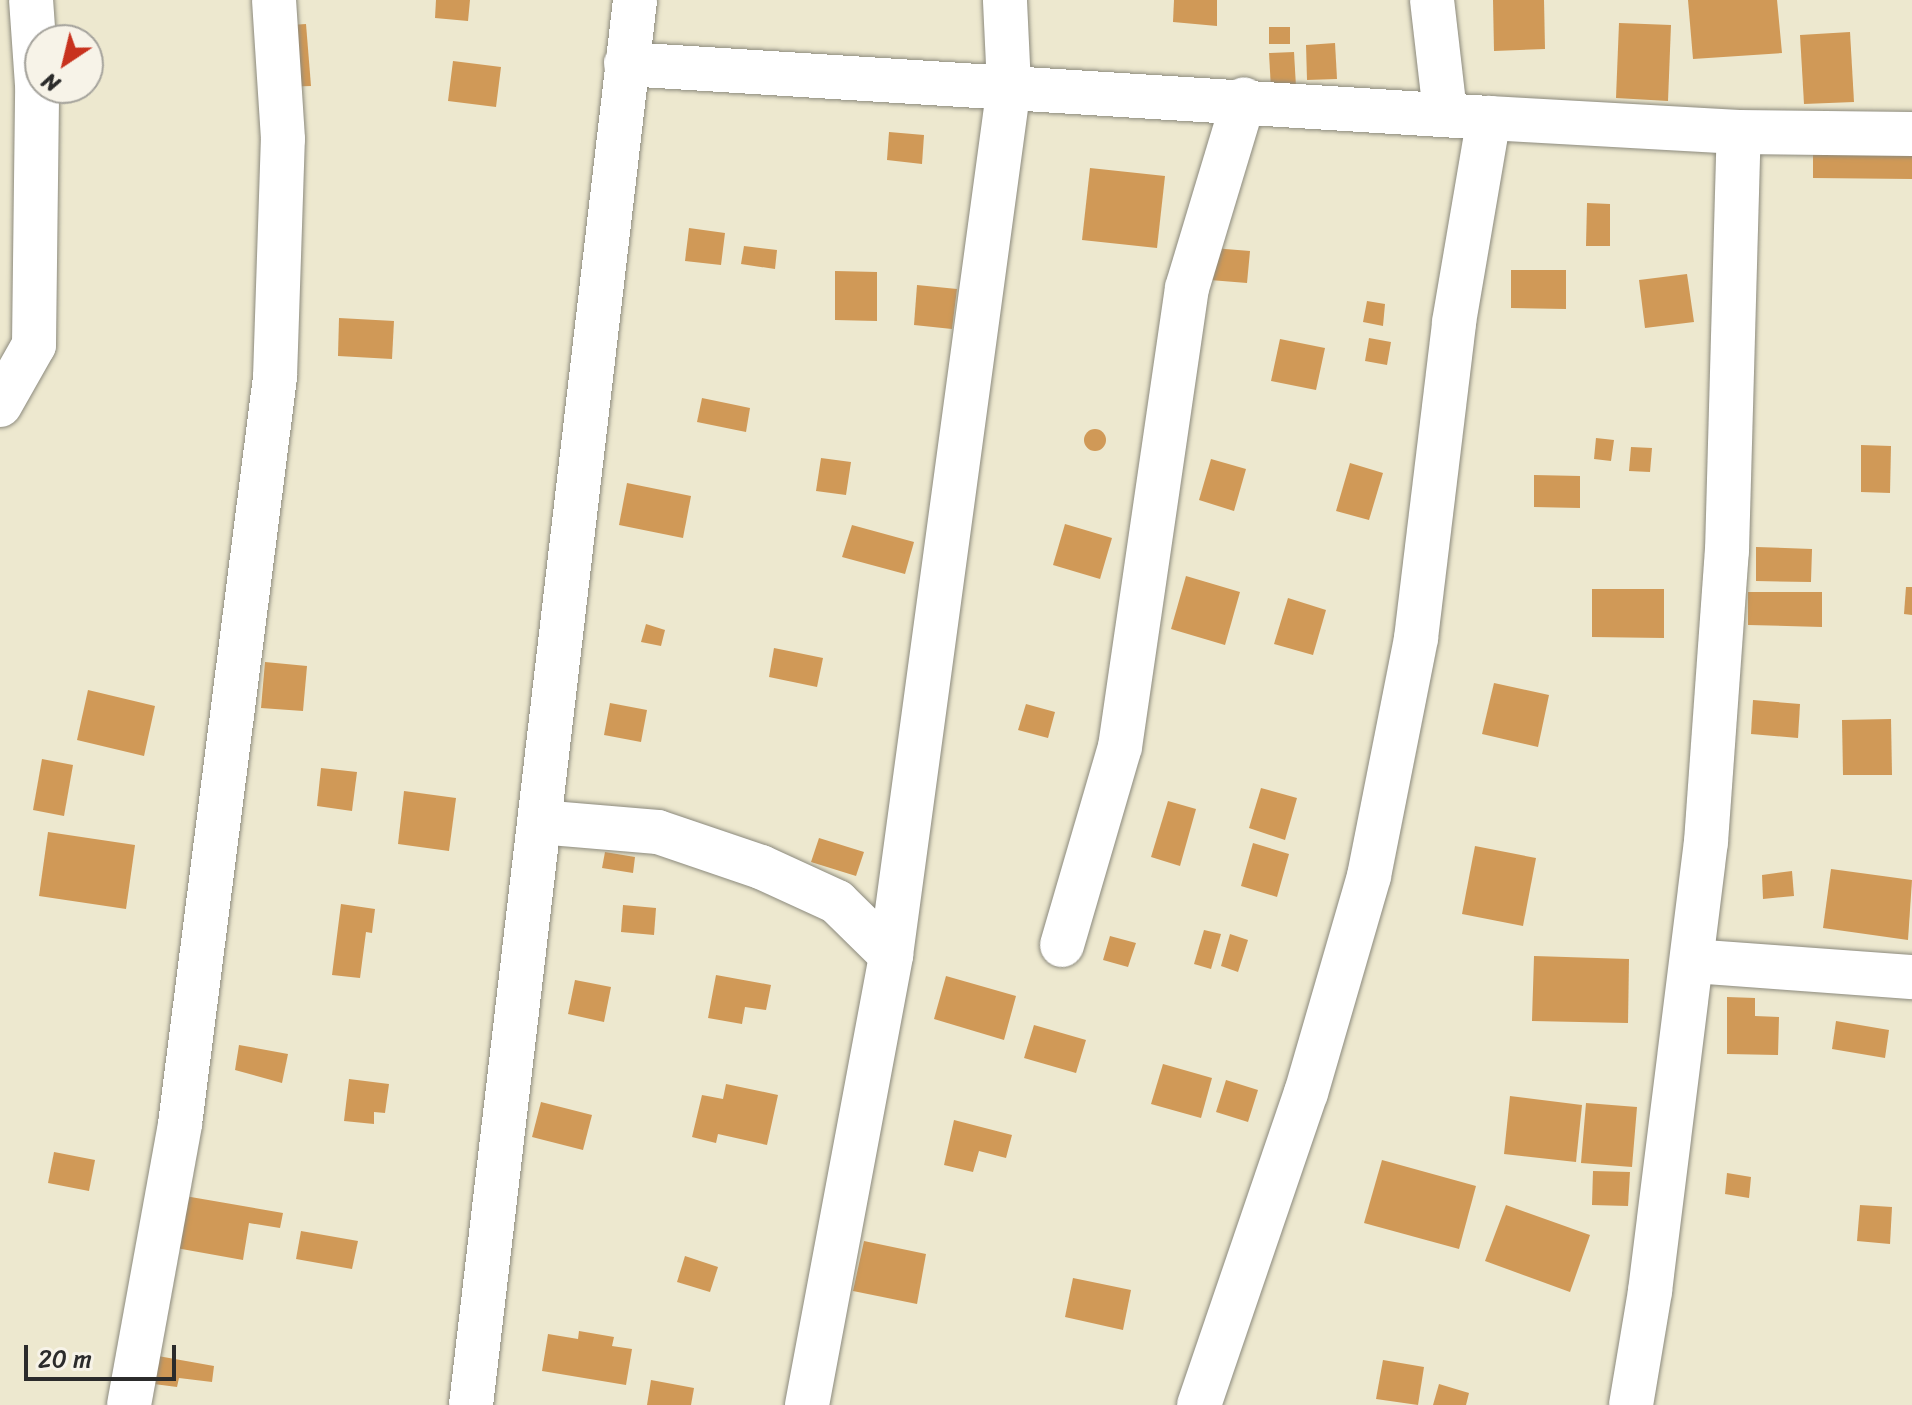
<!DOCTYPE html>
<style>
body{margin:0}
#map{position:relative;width:1912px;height:1405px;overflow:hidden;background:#ede8cf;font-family:Sriracha,sans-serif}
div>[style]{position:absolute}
.building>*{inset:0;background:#d09957}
.round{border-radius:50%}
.roads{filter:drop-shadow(0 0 2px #8c8a7d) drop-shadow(0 0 2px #8c8a7d)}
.minor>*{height:44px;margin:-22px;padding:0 22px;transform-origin:22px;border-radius:22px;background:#fff}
span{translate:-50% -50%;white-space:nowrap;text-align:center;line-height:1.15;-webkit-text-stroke:8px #f7f3e8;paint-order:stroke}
.north{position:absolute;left:24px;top:24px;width:80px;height:80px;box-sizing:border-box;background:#f7f3e8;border:2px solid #a5a39c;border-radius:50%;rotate:215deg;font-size:22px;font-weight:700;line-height:32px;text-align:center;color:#2b2b2b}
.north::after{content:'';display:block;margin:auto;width:28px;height:36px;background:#c8321e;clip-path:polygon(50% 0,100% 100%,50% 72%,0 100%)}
.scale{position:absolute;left:24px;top:1345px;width:152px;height:36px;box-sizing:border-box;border:4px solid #2b2b2b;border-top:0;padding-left:10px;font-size:24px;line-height:28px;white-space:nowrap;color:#2b2b2b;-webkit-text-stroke:6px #f7f3e8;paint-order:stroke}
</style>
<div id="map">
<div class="building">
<div style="clip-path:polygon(436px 0,470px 0,468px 21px,435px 18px)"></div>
<div style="clip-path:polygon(1174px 0,1217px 0,1217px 26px,1173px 22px)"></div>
<div style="clip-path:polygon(1493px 0,1544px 0,1545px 49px,1494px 51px)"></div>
<div style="clip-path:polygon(1688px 0,1777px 0,1782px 53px,1693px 59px)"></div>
<div style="clip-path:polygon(1619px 23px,1671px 25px,1668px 101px,1616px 98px)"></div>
<div style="clip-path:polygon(306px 24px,311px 86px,281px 87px,276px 26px)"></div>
<div style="clip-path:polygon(1269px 27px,1290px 27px,1290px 44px,1269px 44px)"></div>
<div style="clip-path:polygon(1850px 32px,1854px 102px,1804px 104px,1800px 35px)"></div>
<div style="clip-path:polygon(1335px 43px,1337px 79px,1307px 80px,1306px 45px)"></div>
<div style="clip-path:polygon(1294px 52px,1296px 87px,1271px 89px,1269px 53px)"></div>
<div style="clip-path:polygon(453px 61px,501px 67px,496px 107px,448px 101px)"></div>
<div style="clip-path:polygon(889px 132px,924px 135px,922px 164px,887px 160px)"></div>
<div style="clip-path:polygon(1813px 147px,1912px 148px,1912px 179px,1813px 178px)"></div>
<div style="clip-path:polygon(1090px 168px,1165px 176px,1157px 248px,1082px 240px)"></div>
<div style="clip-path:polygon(1587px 203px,1610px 204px,1610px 246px,1586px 246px)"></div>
<div style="clip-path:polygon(689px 228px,725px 233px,721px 265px,685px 261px)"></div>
<div style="clip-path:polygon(744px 246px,777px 250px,775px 269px,741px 264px)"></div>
<div style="clip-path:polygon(1213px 248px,1250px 251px,1247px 283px,1210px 280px)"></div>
<div style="clip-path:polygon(1511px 270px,1566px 270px,1566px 309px,1511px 308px)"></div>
<div style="clip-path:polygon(835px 271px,877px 272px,877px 321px,835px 320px)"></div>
<div style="clip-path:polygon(1687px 274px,1694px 322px,1645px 328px,1639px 280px)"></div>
<div style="clip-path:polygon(917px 285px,957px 289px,952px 329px,914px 325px)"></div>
<div style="clip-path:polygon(1367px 301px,1385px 304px,1383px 326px,1363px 322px)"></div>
<div style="clip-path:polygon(339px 318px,394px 321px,392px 359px,338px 356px)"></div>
<div style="clip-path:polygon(1369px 338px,1391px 342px,1387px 365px,1365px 361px)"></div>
<div style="clip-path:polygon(1280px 339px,1325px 348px,1316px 390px,1271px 381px)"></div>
<div style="clip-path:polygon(702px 398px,750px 408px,746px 432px,697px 422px)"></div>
<div class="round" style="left:1084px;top:429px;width:22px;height:22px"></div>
<div style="clip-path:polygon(1596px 438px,1614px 440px,1611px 461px,1594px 459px)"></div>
<div style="clip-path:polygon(1861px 445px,1891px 446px,1890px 493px,1861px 492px)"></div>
<div style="clip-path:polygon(1631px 447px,1652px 448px,1650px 472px,1629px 471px)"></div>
<div style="clip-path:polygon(821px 458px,851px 462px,846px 495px,816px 491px)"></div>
<div style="clip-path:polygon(1211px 459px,1246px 469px,1234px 511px,1199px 500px)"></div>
<div style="clip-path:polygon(1350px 463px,1383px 473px,1369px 520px,1336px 511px)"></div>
<div style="clip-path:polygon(1534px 475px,1580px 476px,1580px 508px,1534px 507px)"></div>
<div style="clip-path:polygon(627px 483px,691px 496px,683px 538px,619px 525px)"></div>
<div style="clip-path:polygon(1065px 524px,1112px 538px,1100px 579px,1053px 565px)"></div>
<div style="clip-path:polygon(852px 525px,914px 542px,905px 574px,842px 557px)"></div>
<div style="clip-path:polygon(1756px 547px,1812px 549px,1811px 582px,1756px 581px)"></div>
<div style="clip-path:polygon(1186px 576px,1240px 592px,1225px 645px,1171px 629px)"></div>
<div style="clip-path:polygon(1906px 587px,1912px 587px,1912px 615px,1904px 614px)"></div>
<div style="clip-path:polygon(1592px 589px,1664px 589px,1664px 638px,1592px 637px)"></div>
<div style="clip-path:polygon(1748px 592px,1822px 592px,1822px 627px,1748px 625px)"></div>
<div style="clip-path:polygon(1288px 598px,1326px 610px,1313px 655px,1274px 644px)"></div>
<div style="clip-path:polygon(646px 624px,665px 630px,661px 646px,641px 642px)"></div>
<div style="clip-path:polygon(774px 648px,823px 658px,817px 687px,769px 677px)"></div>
<div style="clip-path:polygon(265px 662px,307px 666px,303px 711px,261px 708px)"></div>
<div style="clip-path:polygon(1494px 683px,1549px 695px,1538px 747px,1482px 734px)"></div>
<div style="clip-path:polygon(88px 690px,155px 706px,144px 756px,77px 740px)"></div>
<div style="clip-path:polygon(1753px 700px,1800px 704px,1798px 738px,1751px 734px)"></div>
<div style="clip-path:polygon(610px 703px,647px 710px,641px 742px,604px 735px)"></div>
<div style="clip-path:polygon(1026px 704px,1055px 712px,1048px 738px,1018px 730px)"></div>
<div style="clip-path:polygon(1891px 719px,1892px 775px,1843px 775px,1842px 720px)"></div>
<div style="clip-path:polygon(42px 759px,73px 765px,64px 816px,33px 810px)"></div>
<div style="clip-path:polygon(321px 768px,357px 772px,352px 811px,317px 806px)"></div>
<div style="clip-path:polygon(1261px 788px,1297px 798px,1285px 840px,1249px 828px)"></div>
<div style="clip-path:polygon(404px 791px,456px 798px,449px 851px,398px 844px)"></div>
<div style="clip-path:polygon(1168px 801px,1196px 809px,1180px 866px,1151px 857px)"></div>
<div style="clip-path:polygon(48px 832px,135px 845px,126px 909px,39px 896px)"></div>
<div style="clip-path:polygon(819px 838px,864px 852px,856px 876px,811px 862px)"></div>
<div style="clip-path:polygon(1253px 843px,1289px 854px,1277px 897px,1241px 886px)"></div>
<div style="clip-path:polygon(1475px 846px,1536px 858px,1523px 926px,1462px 914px)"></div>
<div style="clip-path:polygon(605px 852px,635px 857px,633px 873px,602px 868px)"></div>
<div style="clip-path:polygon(1831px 869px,1912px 880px,1908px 940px,1823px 928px)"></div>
<div style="clip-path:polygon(1792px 871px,1794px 896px,1763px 899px,1762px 875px)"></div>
<div style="clip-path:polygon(341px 904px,375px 909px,372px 933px,366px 932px,360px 978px,332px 975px)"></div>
<div style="clip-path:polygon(623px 905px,656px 908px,654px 935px,621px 932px)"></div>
<div style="clip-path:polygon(1204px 930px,1221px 934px,1211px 969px,1194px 964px)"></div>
<div style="clip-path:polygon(1230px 934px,1248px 940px,1238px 972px,1221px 966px)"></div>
<div style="clip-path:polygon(1110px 936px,1136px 943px,1128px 967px,1103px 960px)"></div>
<div style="clip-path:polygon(1534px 956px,1629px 959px,1628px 1023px,1532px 1021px)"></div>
<div style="clip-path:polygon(716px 975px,771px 985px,766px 1010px,745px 1007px,742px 1024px,708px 1018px)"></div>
<div style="clip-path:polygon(946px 976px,1016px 996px,1004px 1040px,934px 1019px)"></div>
<div style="clip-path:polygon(575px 980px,611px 987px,604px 1022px,568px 1014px)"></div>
<div style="clip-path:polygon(1727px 997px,1755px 998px,1755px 1016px,1779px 1017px,1778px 1055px,1727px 1054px)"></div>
<div style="clip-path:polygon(1836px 1021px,1889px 1030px,1885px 1058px,1832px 1049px)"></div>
<div style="clip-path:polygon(1034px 1025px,1086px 1040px,1076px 1073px,1024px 1058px)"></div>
<div style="clip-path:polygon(239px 1045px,288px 1054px,282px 1083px,235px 1070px)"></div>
<div style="clip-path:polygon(1163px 1064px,1212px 1078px,1201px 1118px,1151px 1104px)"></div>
<div style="clip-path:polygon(349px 1079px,389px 1084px,385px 1113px,374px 1112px,374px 1124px,344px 1121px)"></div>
<div style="clip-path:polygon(1226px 1080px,1258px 1090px,1248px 1122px,1216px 1112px)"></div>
<div style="clip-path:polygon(726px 1084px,778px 1095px,767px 1145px,718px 1134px,716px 1143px,692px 1137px,702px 1095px,723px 1099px)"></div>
<div style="clip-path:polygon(1510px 1096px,1582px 1105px,1576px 1162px,1504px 1154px)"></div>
<div style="clip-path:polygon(541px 1102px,592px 1115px,583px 1150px,532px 1137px)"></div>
<div style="clip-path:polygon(1586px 1103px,1637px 1107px,1632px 1167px,1581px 1163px)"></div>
<div style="clip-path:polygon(954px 1120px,1012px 1135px,1006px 1158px,979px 1151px,973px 1172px,944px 1165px)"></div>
<div style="clip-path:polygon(54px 1152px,95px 1160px,89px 1191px,48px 1183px)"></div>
<div style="clip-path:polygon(1382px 1160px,1476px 1186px,1459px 1249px,1364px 1223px)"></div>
<div style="clip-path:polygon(1593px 1171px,1630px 1172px,1628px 1206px,1592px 1205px)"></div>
<div style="clip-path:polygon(1727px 1173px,1751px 1177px,1749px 1198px,1725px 1194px)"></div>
<div style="clip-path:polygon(185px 1196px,283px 1213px,280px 1228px,249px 1223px,243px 1260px,176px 1248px)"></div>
<div style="clip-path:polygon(1506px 1205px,1590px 1235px,1570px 1292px,1485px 1261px)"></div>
<div style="clip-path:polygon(1860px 1205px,1892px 1207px,1890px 1244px,1857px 1241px)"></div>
<div style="clip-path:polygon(301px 1231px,358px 1241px,352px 1269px,296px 1259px)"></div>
<div style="clip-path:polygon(864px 1241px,926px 1254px,917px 1304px,853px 1291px)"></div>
<div style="clip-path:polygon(685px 1256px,718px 1267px,710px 1292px,677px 1282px)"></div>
<div style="clip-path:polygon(1073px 1278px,1131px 1290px,1123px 1330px,1065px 1317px)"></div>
<div style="clip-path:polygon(579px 1331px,614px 1337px,612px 1346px,632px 1349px,626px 1385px,542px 1371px,548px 1334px,578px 1339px)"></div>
<div style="clip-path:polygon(158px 1356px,214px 1366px,212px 1382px,179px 1378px,177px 1387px,154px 1384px)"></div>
<div style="clip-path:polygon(1383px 1360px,1424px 1367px,1418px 1405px,1376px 1399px)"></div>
<div style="clip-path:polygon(651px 1380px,694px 1388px,691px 1405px,647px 1405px)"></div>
<div style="clip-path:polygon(1439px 1384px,1469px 1393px,1466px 1405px,1433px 1405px)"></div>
</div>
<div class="roads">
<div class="minor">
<div style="left:1432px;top:0;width:114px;rotate:83.4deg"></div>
<div style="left:626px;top:64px;width:865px;rotate:3.58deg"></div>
<div style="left:1489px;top:118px;width:250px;rotate:3.2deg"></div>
<div style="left:1739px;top:132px;width:173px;rotate:0.7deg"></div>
<div style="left:0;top:405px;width:69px;rotate:-60.5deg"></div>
<div style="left:34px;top:345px;width:260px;rotate:-89.3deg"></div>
<div style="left:37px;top:85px;width:85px;rotate:-94deg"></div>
<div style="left:539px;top:822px;width:119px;rotate:4.8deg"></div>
<div style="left:658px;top:832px;width:109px;rotate:18.8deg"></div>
<div style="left:761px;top:867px;width:84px;rotate:24.7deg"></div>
<div style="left:837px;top:902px;width:76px;rotate:44.5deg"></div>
<div style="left:1062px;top:945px;width:206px;rotate:-73.7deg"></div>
<div style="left:1120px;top:747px;width:464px;rotate:-81.7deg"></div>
<div style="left:1187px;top:288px;width:197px;rotate:-73.2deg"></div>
<div style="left:1692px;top:961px;width:221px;rotate:4.2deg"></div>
<div style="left:129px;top:1405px;width:286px;rotate:-79.7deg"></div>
<div style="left:180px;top:1124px;width:753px;rotate:-82.75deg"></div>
<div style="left:275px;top:377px;width:238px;rotate:-88.1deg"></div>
<div style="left:283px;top:139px;width:139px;rotate:-93.7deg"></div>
<div style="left:471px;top:1405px;width:1415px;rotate:-83.34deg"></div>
<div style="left:807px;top:1405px;width:458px;rotate:-79.4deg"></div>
<div style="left:891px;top:955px;width:877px;rotate:-82.27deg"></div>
<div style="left:1009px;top:86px;width:86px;rotate:-92.7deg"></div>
<div style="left:1199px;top:1405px;width:330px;rotate:-71.1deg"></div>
<div style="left:1306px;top:1093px;width:226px;rotate:-73.8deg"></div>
<div style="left:1369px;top:876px;width:243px;rotate:-78.8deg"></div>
<div style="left:1416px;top:638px;width:318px;rotate:-83.1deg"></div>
<div style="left:1454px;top:322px;width:207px;rotate:-80.3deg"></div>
<div style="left:1631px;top:1405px;width:116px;rotate:-80.5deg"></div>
<div style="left:1650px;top:1291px;width:452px;rotate:-82.9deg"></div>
<div style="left:1706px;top:842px;width:292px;rotate:-85.9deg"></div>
<div style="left:1727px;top:551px;width:419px;rotate:-88.4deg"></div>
</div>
</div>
<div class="north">N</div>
<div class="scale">20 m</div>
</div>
